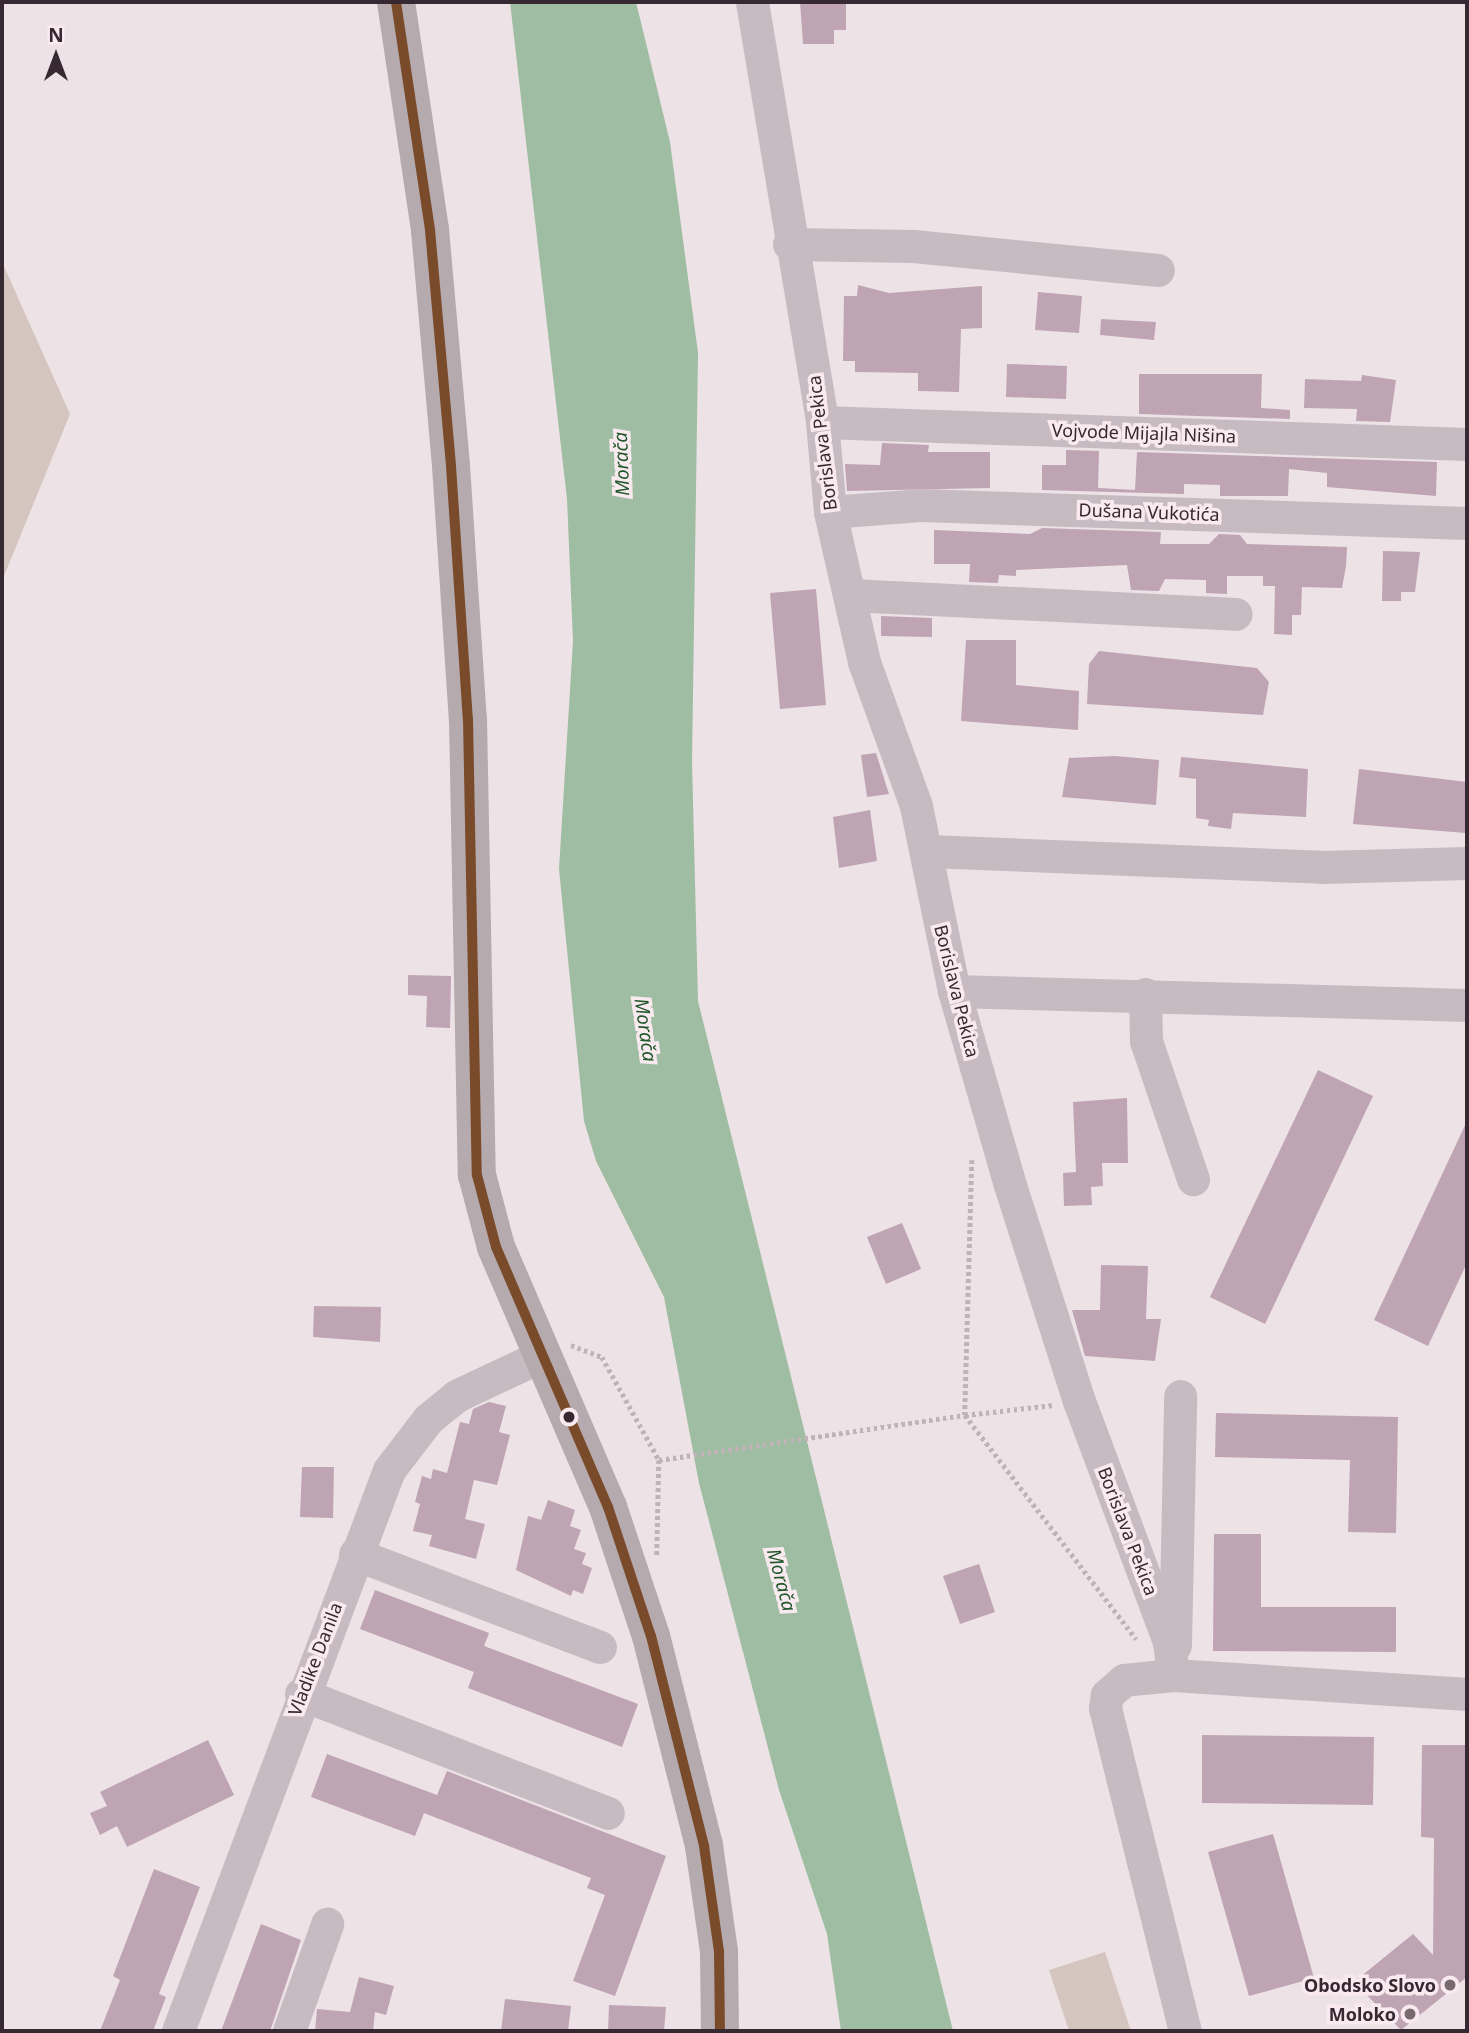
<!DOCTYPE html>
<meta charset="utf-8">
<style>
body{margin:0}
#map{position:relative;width:1469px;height:2033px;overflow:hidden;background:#ede2e5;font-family:"Noto Sans",sans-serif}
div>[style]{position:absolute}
.green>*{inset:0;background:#d4c5be}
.water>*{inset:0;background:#9fbda2}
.building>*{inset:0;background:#bfa4b4}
.path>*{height:4.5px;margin-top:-2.25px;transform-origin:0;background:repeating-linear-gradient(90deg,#bfb3b8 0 3.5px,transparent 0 7px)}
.minor>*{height:33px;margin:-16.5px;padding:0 16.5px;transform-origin:16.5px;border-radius:16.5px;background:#c6bbc0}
.major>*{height:38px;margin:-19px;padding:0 19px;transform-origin:19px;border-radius:19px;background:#b5aaae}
.bus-1>*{height:10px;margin:-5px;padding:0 5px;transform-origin:5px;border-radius:5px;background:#7a4b2a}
.dots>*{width:19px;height:19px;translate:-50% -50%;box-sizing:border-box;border:4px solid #f9eaef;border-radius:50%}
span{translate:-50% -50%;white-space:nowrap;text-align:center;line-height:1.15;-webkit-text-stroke:7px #f9eaef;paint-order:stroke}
.street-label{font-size:18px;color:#372931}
.poi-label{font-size:18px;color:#372931;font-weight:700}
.right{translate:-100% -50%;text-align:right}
.water-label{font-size:19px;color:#20572b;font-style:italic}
.frame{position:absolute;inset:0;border:4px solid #372931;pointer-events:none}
.north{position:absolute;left:21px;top:21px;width:70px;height:70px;-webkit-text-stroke:5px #f9eaef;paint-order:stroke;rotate:0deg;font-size:19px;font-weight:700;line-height:28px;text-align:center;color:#372931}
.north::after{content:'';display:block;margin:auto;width:24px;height:32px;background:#372931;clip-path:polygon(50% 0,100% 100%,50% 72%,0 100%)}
</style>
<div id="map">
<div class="green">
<div style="clip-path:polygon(2px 262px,70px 414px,2px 581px)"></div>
<div style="clip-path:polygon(1105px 1952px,1131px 2031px,1069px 2031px,1049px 1970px)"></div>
</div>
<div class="water">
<div style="clip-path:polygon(510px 2px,636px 2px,670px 142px,698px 353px,692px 761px,698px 1001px,953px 2031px,841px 2031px,827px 1934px,779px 1790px,699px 1483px,664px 1297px,596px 1161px,584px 1121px,559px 869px,573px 641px,567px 499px)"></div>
</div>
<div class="building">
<div style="clip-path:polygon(800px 2px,846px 2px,846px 30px,834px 30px,834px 44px,803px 44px)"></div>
<div style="clip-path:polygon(858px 285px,889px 293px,982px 286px,982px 328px,961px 329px,959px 392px,918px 391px,918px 373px,855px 372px,855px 361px,843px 361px,844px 296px,857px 296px)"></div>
<div style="clip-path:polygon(1038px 292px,1082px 296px,1079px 333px,1035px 330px)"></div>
<div style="clip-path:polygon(1101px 319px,1156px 322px,1154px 340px,1100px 335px)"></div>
<div style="clip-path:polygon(1007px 364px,1067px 366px,1066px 399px,1006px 397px)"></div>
<div style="clip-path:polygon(1139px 374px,1262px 374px,1261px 408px,1290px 410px,1290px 419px,1139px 414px)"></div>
<div style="clip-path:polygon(1362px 375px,1396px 380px,1390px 422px,1356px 421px,1357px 409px,1304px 408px,1305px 379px,1361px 381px)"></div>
<div style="clip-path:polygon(882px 443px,929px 445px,928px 452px,990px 452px,990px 488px,847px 491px,845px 464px,880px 465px)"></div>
<div style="clip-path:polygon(1066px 450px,1099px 451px,1098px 488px,1135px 490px,1137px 452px,1437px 462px,1436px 496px,1327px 487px,1327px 473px,1289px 469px,1288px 496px,1220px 496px,1220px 485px,1184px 484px,1184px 494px,1042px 490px,1042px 465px,1066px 465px)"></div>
<div style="clip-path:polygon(1042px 528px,1161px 532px,1160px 544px,1209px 544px,1219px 534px,1240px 535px,1247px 544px,1347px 547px,1346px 566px,1342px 588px,1302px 587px,1301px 615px,1292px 615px,1292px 635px,1274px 634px,1275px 586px,1263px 586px,1263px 576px,1227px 576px,1227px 594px,1206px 593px,1206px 580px,1165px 579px,1159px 591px,1131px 590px,1127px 565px,1016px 570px,1016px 576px,999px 575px,998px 583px,969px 582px,970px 564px,934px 564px,934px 530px,1030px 534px)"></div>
<div style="clip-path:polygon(1383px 551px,1420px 552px,1415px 592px,1401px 592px,1401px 601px,1382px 601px)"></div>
<div style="clip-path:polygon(816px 589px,826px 705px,780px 709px,770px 593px)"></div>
<div style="clip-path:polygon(881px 616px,932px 618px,932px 637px,881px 636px)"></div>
<div style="clip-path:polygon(966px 640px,1016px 640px,1016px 685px,1079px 691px,1078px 730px,961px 721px)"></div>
<div style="clip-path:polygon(1099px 651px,1257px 668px,1269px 682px,1263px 715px,1087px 704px,1089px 664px)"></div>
<div style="clip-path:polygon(876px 753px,889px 794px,867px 797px,861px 755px)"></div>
<div style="clip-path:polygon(1115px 756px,1159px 760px,1156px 805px,1062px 797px,1069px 758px)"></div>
<div style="clip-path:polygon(1181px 757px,1308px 769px,1306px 817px,1233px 813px,1231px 829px,1208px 826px,1209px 820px,1196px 818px,1196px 779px,1179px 777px)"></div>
<div style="clip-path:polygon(1359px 769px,1467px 782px,1466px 833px,1353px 824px)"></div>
<div style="clip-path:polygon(870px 810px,877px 861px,839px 868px,833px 817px)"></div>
<div style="clip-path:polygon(408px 975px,451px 976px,450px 1028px,426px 1027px,427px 996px,408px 995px)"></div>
<div style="clip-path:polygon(1318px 1070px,1373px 1096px,1265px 1324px,1210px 1297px)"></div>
<div style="clip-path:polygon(1127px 1098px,1128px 1163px,1102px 1163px,1103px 1186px,1091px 1187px,1092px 1205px,1064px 1206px,1063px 1173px,1076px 1172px,1073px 1102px)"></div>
<div style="clip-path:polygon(1467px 1121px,1467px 1263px,1428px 1346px,1374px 1320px)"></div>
<div style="clip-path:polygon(902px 1223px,921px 1269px,886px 1284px,867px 1237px)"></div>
<div style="clip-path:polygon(1101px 1265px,1148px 1266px,1146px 1319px,1161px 1319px,1155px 1361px,1085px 1356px,1072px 1310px,1100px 1310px)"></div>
<div style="clip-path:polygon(314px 1306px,381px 1307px,380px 1342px,313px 1337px)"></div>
<div style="clip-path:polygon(489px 1402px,506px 1406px,499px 1432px,510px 1435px,497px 1485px,474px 1480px,465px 1519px,485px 1524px,476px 1559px,429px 1546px,432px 1535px,413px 1531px,420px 1504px,415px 1502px,422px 1476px,431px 1479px,433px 1469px,447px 1473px,460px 1422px,469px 1424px,473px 1409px)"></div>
<div style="clip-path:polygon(1216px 1413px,1398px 1417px,1396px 1533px,1348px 1532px,1350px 1460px,1215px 1457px)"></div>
<div style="clip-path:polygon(302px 1467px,334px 1467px,333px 1518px,300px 1517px)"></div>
<div style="clip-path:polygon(548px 1500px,575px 1510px,570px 1526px,581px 1530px,574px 1549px,586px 1553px,582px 1564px,592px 1568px,583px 1594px,573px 1590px,571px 1596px,516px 1570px,528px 1516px,541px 1520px)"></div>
<div style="clip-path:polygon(1214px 1534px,1261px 1534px,1261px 1607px,1396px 1607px,1396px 1652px,1213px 1651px)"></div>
<div style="clip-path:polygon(979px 1564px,995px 1612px,960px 1624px,943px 1576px)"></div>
<div style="clip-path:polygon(375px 1590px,489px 1633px,484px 1646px,638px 1704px,622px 1747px,468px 1688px,474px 1672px,360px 1629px)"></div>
<div style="clip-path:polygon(1202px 1735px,1374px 1737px,1373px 1805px,1202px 1803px)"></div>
<div style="clip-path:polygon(208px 1740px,234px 1795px,127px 1847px,117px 1826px,100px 1835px,90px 1813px,107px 1806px,100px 1792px)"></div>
<div style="clip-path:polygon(1422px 1745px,1467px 1745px,1467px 1977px,1401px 2030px,1354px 1982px,1413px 1934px,1433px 1955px,1434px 1838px,1421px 1837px)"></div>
<div style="clip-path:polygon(327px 1754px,437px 1795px,447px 1771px,666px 1856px,615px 1996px,573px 1981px,605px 1895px,587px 1888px,591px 1878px,424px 1813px,415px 1836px,311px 1797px)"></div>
<div style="clip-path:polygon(1273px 1834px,1314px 1978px,1249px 1996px,1208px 1852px)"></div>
<div style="clip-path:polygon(154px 1869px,200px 1887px,159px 1994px,166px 1997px,153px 2031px,100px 2031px,120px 1980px,113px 1976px)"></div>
<div style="clip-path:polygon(261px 1924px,301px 1940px,270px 2031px,221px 2031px)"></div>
<div style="clip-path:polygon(359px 1977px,394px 1986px,386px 2015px,375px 2012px,373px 2031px,315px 2031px,317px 2009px,350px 2012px)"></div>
<div style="clip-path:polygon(505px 1999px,571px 2006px,568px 2031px,501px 2031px)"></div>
<div style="clip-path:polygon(609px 2005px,666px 2007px,664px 2031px,608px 2031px)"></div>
</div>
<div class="path">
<div style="left:972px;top:1160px;width:255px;rotate:91.6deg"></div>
<div style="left:965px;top:1415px;width:90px;rotate:-6.4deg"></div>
<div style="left:571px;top:1345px;width:33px;rotate:21deg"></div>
<div style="left:602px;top:1357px;width:118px;rotate:61deg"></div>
<div style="left:659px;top:1460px;width:95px;rotate:91.2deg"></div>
<div style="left:659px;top:1460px;width:309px;rotate:-8.4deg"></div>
<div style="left:965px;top:1415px;width:282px;rotate:52.6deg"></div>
</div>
<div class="minor">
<div style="left:752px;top:2px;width:426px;rotate:80.5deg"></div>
<div style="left:822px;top:422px;width:90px;rotate:84.9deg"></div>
<div style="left:830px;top:512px;width:154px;rotate:77.2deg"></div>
<div style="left:864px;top:662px;width:153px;rotate:70.1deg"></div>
<div style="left:916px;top:806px;width:189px;rotate:78.4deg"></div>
<div style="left:954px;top:991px;width:202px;rotate:73.9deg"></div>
<div style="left:1010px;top:1185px;width:227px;rotate:72.3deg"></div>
<div style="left:1079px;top:1401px;width:257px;rotate:69.5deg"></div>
<div style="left:1169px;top:1642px;width:33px;rotate:83deg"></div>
<div style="left:1173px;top:1675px;width:295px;rotate:3.7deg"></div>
<div style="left:789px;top:244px;width:124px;rotate:0.9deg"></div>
<div style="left:913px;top:246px;width:246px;rotate:5.6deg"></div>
<div style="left:822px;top:422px;width:645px;rotate:1.95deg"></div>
<div style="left:830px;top:512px;width:90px;rotate:-4.4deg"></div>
<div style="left:920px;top:505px;width:547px;rotate:1.88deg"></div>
<div style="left:850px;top:595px;width:386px;rotate:2.8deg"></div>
<div style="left:928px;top:851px;width:394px;rotate:2.3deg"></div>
<div style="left:1322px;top:867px;width:145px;rotate:-1.6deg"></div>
<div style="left:954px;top:991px;width:513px;rotate:1.56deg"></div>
<div style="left:1145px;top:994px;width:47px;rotate:88.8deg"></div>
<div style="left:1146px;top:1041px;width:146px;rotate:71.2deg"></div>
<div style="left:355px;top:1554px;width:262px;rotate:20.8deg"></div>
<div style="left:1175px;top:1645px;width:249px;rotate:-88.8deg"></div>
<div style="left:1173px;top:1675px;width:49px;rotate:174.2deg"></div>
<div style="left:1124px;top:1680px;width:23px;rotate:139deg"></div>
<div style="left:1107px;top:1695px;width:13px;rotate:99deg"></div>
<div style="left:1105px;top:1708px;width:333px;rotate:76.1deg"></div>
<div style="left:301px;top:1694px;width:329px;rotate:21.2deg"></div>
<div style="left:178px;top:2031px;width:599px;rotate:-69.39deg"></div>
<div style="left:389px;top:1470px;width:64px;rotate:-52.6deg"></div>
<div style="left:428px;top:1419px;width:36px;rotate:-39deg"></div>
<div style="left:456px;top:1396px;width:94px;rotate:-25.2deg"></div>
<div style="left:289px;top:2031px;width:114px;rotate:-70.4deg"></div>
</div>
<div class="major">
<div style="left:396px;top:2px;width:231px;rotate:81.5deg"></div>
<div style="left:430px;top:230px;width:237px;rotate:84.9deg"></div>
<div style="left:451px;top:466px;width:254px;rotate:86.2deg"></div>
<div style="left:468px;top:719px;width:456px;rotate:88.9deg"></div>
<div style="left:477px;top:1175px;width:74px;rotate:75.2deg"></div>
<div style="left:496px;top:1247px;width:283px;rotate:66.7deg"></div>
<div style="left:608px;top:1507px;width:136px;rotate:71.6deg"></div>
<div style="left:651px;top:1636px;width:217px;rotate:75.8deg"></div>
<div style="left:704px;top:1846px;width:107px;rotate:81.9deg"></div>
<div style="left:719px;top:1952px;width:79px;rotate:89.3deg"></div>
</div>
<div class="bus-1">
<div style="left:396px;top:2px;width:231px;rotate:81.5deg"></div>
<div style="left:430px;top:230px;width:237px;rotate:84.9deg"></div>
<div style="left:451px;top:466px;width:254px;rotate:86.2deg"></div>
<div style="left:468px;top:719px;width:456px;rotate:88.9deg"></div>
<div style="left:477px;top:1175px;width:74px;rotate:75.2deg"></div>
<div style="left:496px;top:1247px;width:283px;rotate:66.7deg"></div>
<div style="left:608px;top:1507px;width:136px;rotate:71.6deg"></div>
<div style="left:651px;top:1636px;width:217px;rotate:75.8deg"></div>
<div style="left:704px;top:1846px;width:107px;rotate:81.9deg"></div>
<div style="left:719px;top:1952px;width:79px;rotate:89.3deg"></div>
</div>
<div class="dots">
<div style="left:569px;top:1417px;background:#372931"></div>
<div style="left:1450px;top:1985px;background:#776a70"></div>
<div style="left:1410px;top:2014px;background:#776a70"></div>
</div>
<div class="street-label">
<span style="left:1144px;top:433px;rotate:2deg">Vojvode Mijajla Nišina</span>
<span style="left:822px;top:443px;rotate:-97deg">Borislava Pekica</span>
<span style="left:1149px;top:512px;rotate:2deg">Dušana Vukotića</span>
<span style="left:957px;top:991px;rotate:76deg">Borislava Pekica</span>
<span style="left:1128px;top:1531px;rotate:69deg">Borislava Pekica</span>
<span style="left:315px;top:1659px;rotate:-69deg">Vladike Danila</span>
</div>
<div class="poi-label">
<span class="right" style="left:1436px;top:1985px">Obodsko Slovo</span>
<span class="right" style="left:1396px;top:2014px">Moloko</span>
</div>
<div class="water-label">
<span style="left:622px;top:464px;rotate:-92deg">Morača</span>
<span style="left:645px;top:1030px;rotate:82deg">Morača</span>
<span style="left:781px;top:1580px;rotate:75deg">Morača</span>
</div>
<div class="frame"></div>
<div class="north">N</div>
</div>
